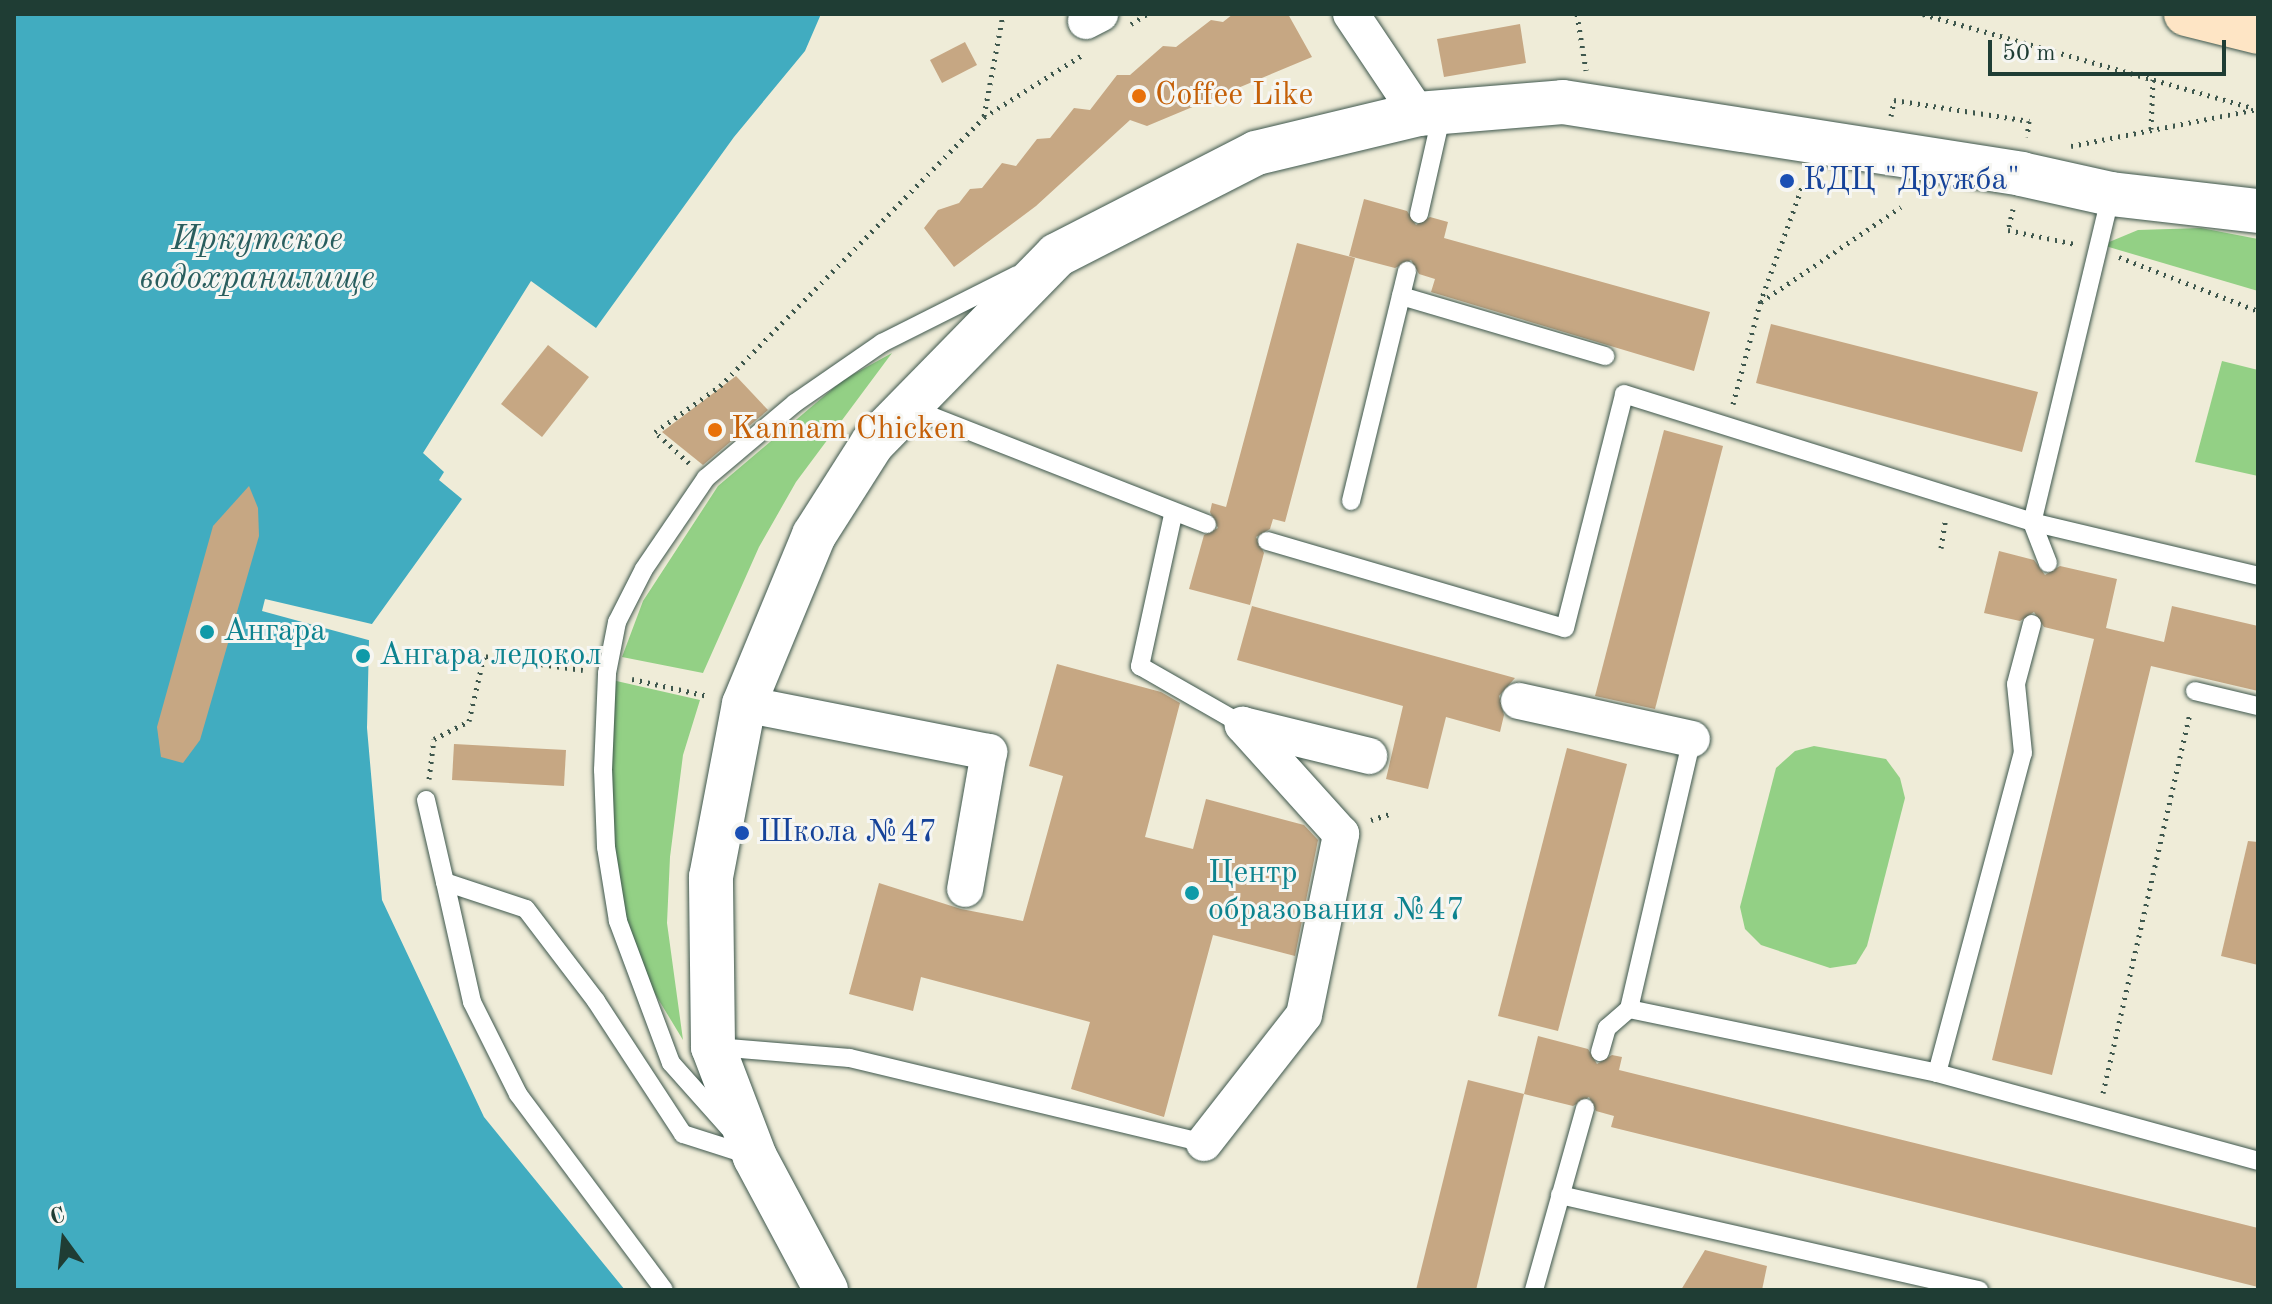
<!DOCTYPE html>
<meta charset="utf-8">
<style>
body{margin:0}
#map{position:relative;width:2272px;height:1304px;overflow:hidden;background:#efecd8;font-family:"Old Standard TT",serif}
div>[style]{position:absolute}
.green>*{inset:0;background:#93d085}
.water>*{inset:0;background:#41acc0}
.pier>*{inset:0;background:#efecd8}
.building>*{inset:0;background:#c6a783}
.path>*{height:5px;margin-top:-2.5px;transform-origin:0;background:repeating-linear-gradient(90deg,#3e574d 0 2px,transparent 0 8px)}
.roads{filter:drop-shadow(0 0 2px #3e574d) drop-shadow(0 0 2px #3e574d)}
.service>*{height:18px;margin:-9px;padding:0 9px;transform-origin:9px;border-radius:9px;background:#fff}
.minor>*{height:36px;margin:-18px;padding:0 18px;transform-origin:18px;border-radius:18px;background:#fff}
.tertiary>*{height:44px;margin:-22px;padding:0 22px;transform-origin:22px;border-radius:22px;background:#fff}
.secondary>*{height:44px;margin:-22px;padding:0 22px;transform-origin:22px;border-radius:22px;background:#fee5c5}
.dots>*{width:22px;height:22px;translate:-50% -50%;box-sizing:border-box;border:4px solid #f6f6f2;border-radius:50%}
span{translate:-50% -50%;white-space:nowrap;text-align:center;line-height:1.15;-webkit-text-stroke:6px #f6f6f2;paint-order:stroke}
.food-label{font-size:32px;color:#c56008}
.left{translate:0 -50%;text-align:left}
.transit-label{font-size:32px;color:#164399}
.culture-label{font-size:32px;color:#0d838f}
.water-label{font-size:34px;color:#295e5e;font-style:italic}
.frame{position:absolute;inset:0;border:16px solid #1f3d34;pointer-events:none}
.north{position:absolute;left:24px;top:1200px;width:80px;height:80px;-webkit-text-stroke:6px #f6f6f2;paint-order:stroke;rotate:345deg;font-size:22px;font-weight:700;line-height:32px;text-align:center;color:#1f3d34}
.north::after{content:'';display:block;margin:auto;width:28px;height:36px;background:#1f3d34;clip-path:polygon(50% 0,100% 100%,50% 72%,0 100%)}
.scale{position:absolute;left:1988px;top:40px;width:238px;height:36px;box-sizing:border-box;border:4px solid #1f3d34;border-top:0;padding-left:10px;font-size:24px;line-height:28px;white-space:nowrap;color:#1f3d34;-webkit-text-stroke:6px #f6f6f2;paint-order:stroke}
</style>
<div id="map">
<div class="green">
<div style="clip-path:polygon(2201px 228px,2258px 239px,2258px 291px,2102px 245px,2138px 230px)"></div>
<div style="clip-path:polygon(892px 353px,796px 482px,759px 547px,703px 673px,622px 657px,643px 601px,718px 486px,843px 380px)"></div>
<div style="clip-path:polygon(2222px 361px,2258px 370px,2258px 476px,2195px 462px)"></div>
<div style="clip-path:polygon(612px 680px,700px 700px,683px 755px,670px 857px,667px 923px,683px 1040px,646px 979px,619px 909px,609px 851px)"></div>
<div style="clip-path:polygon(1814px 746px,1886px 759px,1900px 778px,1905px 798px,1867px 946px,1856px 964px,1830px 968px,1761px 945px,1745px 929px,1740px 907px,1776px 768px,1795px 751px)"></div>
</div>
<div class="water">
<div style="clip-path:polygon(14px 14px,821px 14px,805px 51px,734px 137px,596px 328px,531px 281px,423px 453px,444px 472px,439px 480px,462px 499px,372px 624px,369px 640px,367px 728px,382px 900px,484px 1117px,625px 1290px,14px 1290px)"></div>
</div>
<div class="pier">
<div style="clip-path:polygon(265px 599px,376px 625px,372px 641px,262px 611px)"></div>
</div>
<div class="building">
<div style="clip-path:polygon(1233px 14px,1288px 14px,1312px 57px,1147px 126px,1130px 120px,1036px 206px,954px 267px,924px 228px,938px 210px,959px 203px,970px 189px,982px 188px,1002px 163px,1016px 166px,1037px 139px,1050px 138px,1074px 108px,1090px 110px,1117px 75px,1130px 75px,1163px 46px,1176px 47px,1211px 20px,1223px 22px)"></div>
<div style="clip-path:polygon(1520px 24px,1526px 63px,1444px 77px,1437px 39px)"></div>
<div style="clip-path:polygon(965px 42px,977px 65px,942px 83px,930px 60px)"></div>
<div style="clip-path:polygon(1364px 199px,1407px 211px,1416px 225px,1430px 217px,1448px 222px,1444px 238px,1710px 312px,1694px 371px,1431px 292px,1435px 279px,1419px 274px,1411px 260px,1395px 268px,1349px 256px)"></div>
<div style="clip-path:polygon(1297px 243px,1355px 258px,1285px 522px,1273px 519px,1270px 529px,1256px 537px,1264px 553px,1250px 605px,1189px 589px,1204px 535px,1218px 528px,1210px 512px,1212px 503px,1226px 507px)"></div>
<div style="clip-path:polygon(1771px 324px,2038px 392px,2022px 452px,1756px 383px)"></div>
<div style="clip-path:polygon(548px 345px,589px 377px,542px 437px,501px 404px)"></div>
<div style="clip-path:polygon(736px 376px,768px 410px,703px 465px,662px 432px)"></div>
<div style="clip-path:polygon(1664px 430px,1723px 446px,1655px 709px,1595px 696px)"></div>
<div style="clip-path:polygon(249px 486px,258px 508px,259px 536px,200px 740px,183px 763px,161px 757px,157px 727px,213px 526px)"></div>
<div style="clip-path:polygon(1999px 551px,2034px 560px,2045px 575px,2060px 566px,2117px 579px,2106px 628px,2164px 642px,2172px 606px,2258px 626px,2258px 691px,2151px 666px,2052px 1075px,1992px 1060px,2094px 639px,2044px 627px,2034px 612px,2020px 621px,1984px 613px)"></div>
<div style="clip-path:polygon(1252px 606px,1515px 678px,1499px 696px,1504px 715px,1500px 732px,1446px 717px,1428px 789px,1386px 779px,1403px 706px,1237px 660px)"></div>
<div style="clip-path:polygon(1057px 664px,1161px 692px,1180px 703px,1145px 837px,1193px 849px,1206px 799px,1304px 825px,1318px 840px,1295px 956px,1213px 935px,1164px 1117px,1071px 1089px,1090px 1022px,921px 977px,913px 1011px,849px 994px,879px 883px,961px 909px,1023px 921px,1063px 776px,1029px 766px)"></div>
<div style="clip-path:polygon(454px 744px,566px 750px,564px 786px,452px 780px)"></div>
<div style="clip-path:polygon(1567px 748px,1627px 764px,1558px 1031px,1498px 1016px)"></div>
<div style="clip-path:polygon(2248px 841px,2258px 842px,2258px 965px,2221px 956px)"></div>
<div style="clip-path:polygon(1538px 1036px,1588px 1049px,1597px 1064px,1612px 1055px,1622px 1057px,1619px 1070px,2258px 1228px,2258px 1287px,1611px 1127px,1614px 1116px,1596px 1111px,1589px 1097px,1573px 1106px,1524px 1094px)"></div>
<div style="clip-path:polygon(1468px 1080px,1524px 1094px,1476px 1290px,1416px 1290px)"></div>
<div style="clip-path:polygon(1705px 1250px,1767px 1266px,1762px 1290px,1681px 1290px)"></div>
</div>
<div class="path">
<div style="left:1577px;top:14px;width:57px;rotate:80.9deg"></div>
<div style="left:1923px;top:14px;width:339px;rotate:15.9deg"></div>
<div style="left:1131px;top:24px;width:19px;rotate:-32deg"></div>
<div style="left:984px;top:116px;width:104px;rotate:-79.4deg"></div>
<div style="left:1891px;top:116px;width:16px;rotate:-79deg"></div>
<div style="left:1894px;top:100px;width:137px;rotate:8.8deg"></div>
<div style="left:2029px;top:121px;width:16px;rotate:97deg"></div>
<div style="left:2151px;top:129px;width:50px;rotate:-87.7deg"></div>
<div style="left:2071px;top:146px;width:191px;rotate:-11.2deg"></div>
<div style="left:2013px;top:209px;width:22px;rotate:103deg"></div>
<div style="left:2008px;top:230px;width:68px;rotate:11.8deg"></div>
<div style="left:2119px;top:257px;width:149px;rotate:21.2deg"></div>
<div style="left:1761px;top:302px;width:169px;rotate:-34.2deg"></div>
<div style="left:1733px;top:404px;width:105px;rotate:-75deg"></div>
<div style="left:1760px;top:303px;width:127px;rotate:-70.1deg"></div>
<div style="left:689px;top:463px;width:46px;rotate:-137.6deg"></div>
<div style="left:655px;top:432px;width:80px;rotate:-35.3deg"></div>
<div style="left:720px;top:386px;width:377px;rotate:-45.5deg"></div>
<div style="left:984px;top:117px;width:116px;rotate:-32.3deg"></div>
<div style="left:1941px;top:548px;width:31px;rotate:-81deg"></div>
<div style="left:462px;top:653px;width:122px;rotate:8deg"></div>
<div style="left:632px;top:679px;width:78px;rotate:12.6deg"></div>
<div style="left:429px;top:779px;width:40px;rotate:-82.9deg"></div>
<div style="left:434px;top:739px;width:39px;rotate:-27deg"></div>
<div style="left:469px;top:721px;width:67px;rotate:-77deg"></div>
<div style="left:1371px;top:820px;width:23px;rotate:-18deg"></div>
<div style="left:2103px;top:1093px;width:391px;rotate:-77.1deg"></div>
</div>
<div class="roads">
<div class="service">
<div style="left:2111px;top:194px;width:337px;rotate:103.5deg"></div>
<div style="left:2032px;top:522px;width:232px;rotate:13.4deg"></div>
<div style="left:1419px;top:214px;width:104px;rotate:-77.2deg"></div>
<div style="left:1401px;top:296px;width:213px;rotate:16.4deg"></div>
<div style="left:908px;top:407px;width:321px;rotate:21.4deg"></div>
<div style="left:1351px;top:501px;width:237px;rotate:-76.3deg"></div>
<div style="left:1173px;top:515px;width:155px;rotate:102.3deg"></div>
<div style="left:1140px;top:666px;width:119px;rotate:29.8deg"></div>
<div style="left:1267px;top:541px;width:310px;rotate:16.3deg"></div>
<div style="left:1565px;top:628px;width:241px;rotate:-75.8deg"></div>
<div style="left:1624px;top:394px;width:428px;rotate:17.4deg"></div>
<div style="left:2032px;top:522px;width:44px;rotate:68.7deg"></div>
<div style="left:2195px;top:691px;width:65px;rotate:13.4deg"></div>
<div style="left:426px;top:800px;width:84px;rotate:77deg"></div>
<div style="left:445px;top:882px;width:85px;rotate:18.4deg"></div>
<div style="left:526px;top:909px;width:116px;rotate:52.7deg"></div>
<div style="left:596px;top:1001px;width:159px;rotate:56.8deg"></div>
<div style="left:683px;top:1134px;width:72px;rotate:17.7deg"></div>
<div style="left:445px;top:882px;width:123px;rotate:77.3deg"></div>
<div style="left:472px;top:1002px;width:103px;rotate:63.4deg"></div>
<div style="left:518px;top:1094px;width:244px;rotate:53.3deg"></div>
<div style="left:1629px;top:1009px;width:315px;rotate:11.7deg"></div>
<div style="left:1937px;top:1073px;width:331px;rotate:-75deg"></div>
<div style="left:2023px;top:753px;width:69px;rotate:-95.8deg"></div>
<div style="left:2016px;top:684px;width:62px;rotate:-75.1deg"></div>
<div style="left:716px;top:1047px;width:134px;rotate:4.7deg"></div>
<div style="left:850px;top:1058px;width:364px;rotate:13.5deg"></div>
<div style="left:1600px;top:1052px;width:25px;rotate:-74deg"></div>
<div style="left:1607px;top:1028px;width:29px;rotate:-41deg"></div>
<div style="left:1629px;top:1009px;width:277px;rotate:-76.9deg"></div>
<div style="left:1937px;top:1073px;width:333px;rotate:15.3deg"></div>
<div style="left:729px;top:1128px;width:87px;rotate:-131.7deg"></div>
<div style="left:671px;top:1063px;width:152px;rotate:-110.5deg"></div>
<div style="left:618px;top:921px;width:75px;rotate:-99.2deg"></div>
<div style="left:606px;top:847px;width:77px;rotate:-92.2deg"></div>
<div style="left:603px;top:770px;width:97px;rotate:-87.6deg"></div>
<div style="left:607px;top:673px;width:52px;rotate:-78.9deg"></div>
<div style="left:617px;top:622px;width:59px;rotate:-63deg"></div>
<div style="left:644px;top:569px;width:110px;rotate:-55.7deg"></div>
<div style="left:706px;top:478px;width:116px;rotate:-40.1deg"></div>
<div style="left:795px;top:403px;width:106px;rotate:-34.6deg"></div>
<div style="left:882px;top:343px;width:151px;rotate:-26.7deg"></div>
<div style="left:1560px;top:1195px;width:430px;rotate:12.8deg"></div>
<div style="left:1534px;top:1290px;width:189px;rotate:-74.3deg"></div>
</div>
<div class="minor">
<div style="left:1351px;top:14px;width:120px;rotate:56.2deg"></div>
<div style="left:1086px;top:21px;width:16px;rotate:-27deg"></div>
<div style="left:1519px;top:701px;width:177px;rotate:12.4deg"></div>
<div style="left:744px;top:704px;width:250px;rotate:11.1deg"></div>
<div style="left:989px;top:752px;width:139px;rotate:99.9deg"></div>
<div style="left:1243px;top:725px;width:130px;rotate:13.8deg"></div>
<div style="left:1204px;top:1143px;width:162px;rotate:-52deg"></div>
<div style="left:1304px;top:1015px;width:185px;rotate:-78.4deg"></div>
<div style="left:1341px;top:834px;width:147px;rotate:-132deg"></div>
</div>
<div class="tertiary">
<div style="left:826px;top:1290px;width:151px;rotate:-118.1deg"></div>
<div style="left:755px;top:1157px;width:118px;rotate:-110.9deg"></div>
<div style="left:713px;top:1047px;width:170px;rotate:-90.7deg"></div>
<div style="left:711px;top:877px;width:176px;rotate:-79.2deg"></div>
<div style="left:744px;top:704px;width:183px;rotate:-67.5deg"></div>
<div style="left:814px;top:535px;width:108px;rotate:-57.5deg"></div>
<div style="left:872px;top:444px;width:264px;rotate:-45.6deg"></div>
<div style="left:1057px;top:255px;width:224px;rotate:-27.1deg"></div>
<div style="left:1256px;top:153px;width:167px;rotate:-13.5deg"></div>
<div style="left:1418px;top:114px;width:145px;rotate:-4.7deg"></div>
<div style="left:1563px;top:102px;width:464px;rotate:8.9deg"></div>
<div style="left:2021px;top:174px;width:92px;rotate:12.5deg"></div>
<div style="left:2111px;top:194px;width:148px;rotate:6.6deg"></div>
</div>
<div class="secondary">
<div style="left:2186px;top:14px;width:74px;rotate:14deg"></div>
</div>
</div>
<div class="dots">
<div style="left:1139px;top:96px;background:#e8710a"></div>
<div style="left:1787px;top:181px;background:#1a4fb4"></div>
<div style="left:715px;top:430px;background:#e8710a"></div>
<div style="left:207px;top:632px;background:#0f9aa8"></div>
<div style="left:363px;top:656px;background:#0f9aa8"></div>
<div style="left:742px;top:833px;background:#1a4fb4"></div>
<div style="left:1192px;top:893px;background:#0f9aa8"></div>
</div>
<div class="food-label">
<span class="left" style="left:1155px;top:96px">Coffee Like</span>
<span class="left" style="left:731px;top:430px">Kannam Chicken</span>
</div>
<div class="transit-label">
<span class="left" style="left:1803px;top:181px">КДЦ "Дружба"</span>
<span class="left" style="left:758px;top:833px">Школа №47</span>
</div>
<div class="culture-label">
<span class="left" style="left:223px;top:632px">Ангара</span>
<span class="left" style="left:379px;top:656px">Ангара ледокол</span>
<span class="left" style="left:1208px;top:893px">Центр<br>образования №47</span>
</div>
<div class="water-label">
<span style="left:257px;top:260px">Иркутское<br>водохранилище</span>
</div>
<div class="frame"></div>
<div class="north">С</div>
<div class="scale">50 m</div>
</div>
